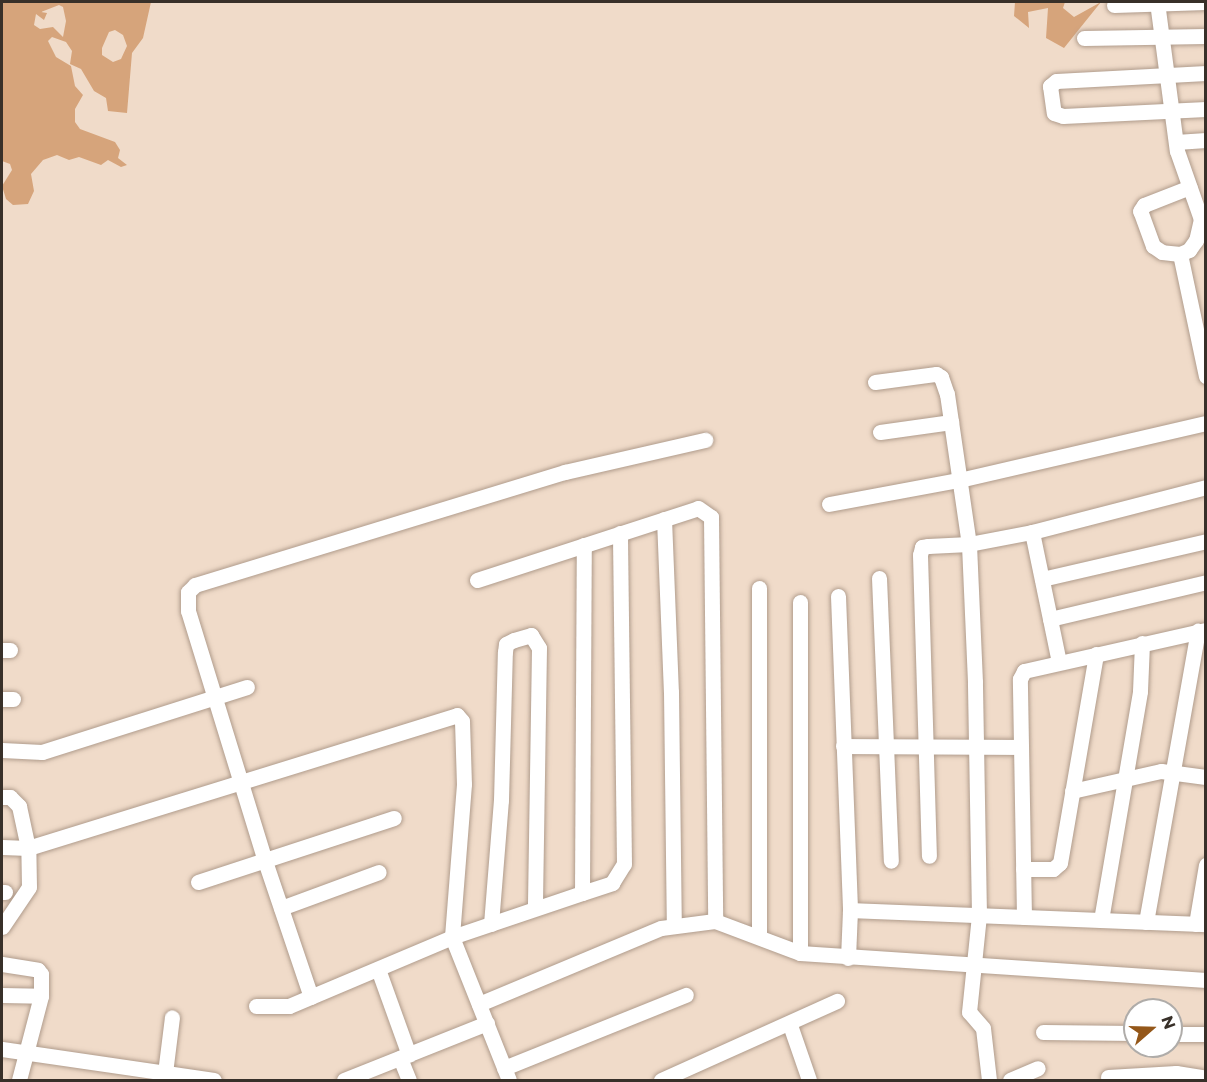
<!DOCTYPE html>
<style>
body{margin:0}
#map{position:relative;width:1207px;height:1082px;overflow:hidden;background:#f0dbc9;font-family:Montserrat,sans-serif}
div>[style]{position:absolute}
.water>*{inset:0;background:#d6a47b}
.roads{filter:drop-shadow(0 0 2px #b09c8c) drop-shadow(0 0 2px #b09c8c)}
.minor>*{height:15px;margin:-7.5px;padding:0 7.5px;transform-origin:7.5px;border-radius:7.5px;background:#fff}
span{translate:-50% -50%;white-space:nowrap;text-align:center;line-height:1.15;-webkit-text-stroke:6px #fff;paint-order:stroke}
.frame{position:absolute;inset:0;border:3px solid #383029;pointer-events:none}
.north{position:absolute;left:1123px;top:998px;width:60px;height:60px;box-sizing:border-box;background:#fff;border:2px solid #afaca9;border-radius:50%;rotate:70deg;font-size:16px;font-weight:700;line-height:24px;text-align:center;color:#383029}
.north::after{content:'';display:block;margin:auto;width:21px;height:27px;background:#945719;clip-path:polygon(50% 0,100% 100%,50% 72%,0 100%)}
</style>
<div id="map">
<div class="water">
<div style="clip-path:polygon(evenodd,2px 2px,151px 2px,143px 38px,132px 53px,127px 113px,108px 111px,106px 98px,94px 91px,81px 69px,70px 64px,72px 51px,66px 42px,52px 37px,48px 41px,56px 57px,71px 66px,75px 86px,83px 95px,75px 109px,75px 122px,80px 129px,115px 142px,120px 150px,118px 158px,127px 165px,121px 167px,108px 160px,101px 165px,79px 157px,69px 160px,57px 155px,43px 160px,31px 174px,34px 191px,28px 204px,13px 205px,6px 199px,2px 186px,12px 170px,10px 164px,2px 161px,2px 2px,59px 5px,63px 7px,66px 21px,63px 37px,53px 27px,40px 29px,34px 25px,36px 14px,44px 20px,47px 13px,41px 12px,59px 5px,2px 2px,115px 30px,123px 35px,127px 46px,121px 59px,113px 62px,102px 55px,102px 48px,109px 32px,115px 30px)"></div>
<div style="clip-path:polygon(1015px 2px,1065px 2px,1063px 8px,1074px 17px,1101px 2px,1064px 48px,1046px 38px,1048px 8px,1028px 12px,1029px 28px,1014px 16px)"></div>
</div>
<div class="roads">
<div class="minor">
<div style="left:1157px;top:2px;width:150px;rotate:82.4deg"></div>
<div style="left:1177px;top:151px;width:72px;rotate:70.6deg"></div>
<div style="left:1201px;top:219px;width:22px;rotate:103deg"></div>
<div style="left:1196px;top:240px;width:12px;rotate:125deg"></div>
<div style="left:1189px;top:250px;width:10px;rotate:156deg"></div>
<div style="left:1180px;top:254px;width:125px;rotate:78deg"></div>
<div style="left:1114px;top:5px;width:92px;rotate:-1.9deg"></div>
<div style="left:1084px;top:38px;width:122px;rotate:-0.9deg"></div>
<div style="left:1206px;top:73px;width:150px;rotate:176.9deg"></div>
<div style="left:1056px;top:81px;width:8px;rotate:140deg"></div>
<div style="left:1050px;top:86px;width:27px;rotate:82deg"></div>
<div style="left:1054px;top:113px;width:9px;rotate:18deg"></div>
<div style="left:1063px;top:116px;width:143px;rotate:-2.8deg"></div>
<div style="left:1176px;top:142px;width:30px;rotate:-4deg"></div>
<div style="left:1180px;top:254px;width:18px;rotate:-174deg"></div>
<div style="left:1162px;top:252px;width:11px;rotate:-146deg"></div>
<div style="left:1153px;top:246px;width:37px;rotate:-110deg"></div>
<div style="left:1140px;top:211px;width:7px;rotate:-56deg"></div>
<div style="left:1144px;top:205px;width:49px;rotate:-21.4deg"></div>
<div style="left:875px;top:382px;width:62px;rotate:-7.5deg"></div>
<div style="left:936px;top:374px;width:6px;rotate:31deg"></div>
<div style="left:941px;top:377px;width:18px;rotate:71deg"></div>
<div style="left:947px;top:394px;width:152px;rotate:81.7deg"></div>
<div style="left:969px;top:544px;width:41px;rotate:177.2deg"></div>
<div style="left:928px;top:546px;width:6px;rotate:171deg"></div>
<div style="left:922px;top:547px;width:8px;rotate:104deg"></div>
<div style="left:920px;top:555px;width:301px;rotate:88.3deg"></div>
<div style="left:880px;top:432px;width:72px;rotate:-8deg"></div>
<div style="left:829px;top:504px;width:132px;rotate:-10.5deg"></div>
<div style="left:959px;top:480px;width:253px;rotate:-13deg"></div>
<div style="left:664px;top:519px;width:173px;rotate:87.7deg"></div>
<div style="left:671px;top:692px;width:232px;rotate:89.3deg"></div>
<div style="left:1032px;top:532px;width:133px;rotate:78.3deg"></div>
<div style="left:879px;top:578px;width:283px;rotate:87.6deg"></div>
<div style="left:1042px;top:579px;width:168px;rotate:-13deg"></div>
<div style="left:477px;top:580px;width:232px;rotate:-18deg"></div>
<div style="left:698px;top:508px;width:16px;rotate:35deg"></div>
<div style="left:711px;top:517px;width:404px;rotate:89.4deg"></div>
<div style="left:759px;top:588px;width:349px;rotate:90deg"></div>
<div style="left:838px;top:596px;width:314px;rotate:87.8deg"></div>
<div style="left:850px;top:910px;width:356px;rotate:2.3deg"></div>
<div style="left:800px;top:602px;width:351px;rotate:90deg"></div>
<div style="left:1050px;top:619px;width:160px;rotate:-13.3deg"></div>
<div style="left:2px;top:650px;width:8px"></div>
<div style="left:2px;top:699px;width:11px"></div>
<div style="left:843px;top:746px;width:178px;rotate:0.3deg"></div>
<div style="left:2px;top:750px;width:40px;rotate:2.9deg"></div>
<div style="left:42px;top:752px;width:215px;rotate:-17.6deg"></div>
<div style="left:1072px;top:791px;width:91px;rotate:-12.7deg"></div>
<div style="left:1161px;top:771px;width:45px;rotate:7.6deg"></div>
<div style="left:2px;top:797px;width:8px"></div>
<div style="left:10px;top:797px;width:13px;rotate:45deg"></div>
<div style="left:19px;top:806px;width:43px;rotate:77.9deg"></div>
<div style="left:28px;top:848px;width:26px;rotate:-178deg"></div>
<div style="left:1023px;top:869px;width:30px"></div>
<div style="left:1053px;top:869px;width:9px;rotate:-41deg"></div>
<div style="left:1060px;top:863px;width:212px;rotate:-80.2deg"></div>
<div style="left:198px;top:882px;width:206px;rotate:-18.1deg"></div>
<div style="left:2px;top:892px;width:3px"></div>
<div style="left:582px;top:893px;width:32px;rotate:-18deg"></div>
<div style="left:612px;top:883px;width:22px;rotate:-58deg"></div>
<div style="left:624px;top:864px;width:331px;rotate:-90.7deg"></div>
<div style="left:281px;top:908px;width:104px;rotate:-20.2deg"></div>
<div style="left:1024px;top:917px;width:238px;rotate:-91deg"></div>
<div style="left:1020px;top:679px;width:9px;rotate:-63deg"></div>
<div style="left:1024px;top:671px;width:187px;rotate:-12.7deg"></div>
<div style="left:1101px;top:920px;width:232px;rotate:-80.3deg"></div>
<div style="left:1140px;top:691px;width:48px;rotate:-87.6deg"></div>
<div style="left:1146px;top:922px;width:296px;rotate:-79.9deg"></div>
<div style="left:491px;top:924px;width:124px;rotate:-85.4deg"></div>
<div style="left:501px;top:800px;width:148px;rotate:-88.5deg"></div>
<div style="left:505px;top:652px;width:8px;rotate:-83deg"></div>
<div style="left:506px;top:644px;width:9px;rotate:-27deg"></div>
<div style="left:514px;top:640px;width:18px;rotate:-16deg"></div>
<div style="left:531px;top:635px;width:15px;rotate:58deg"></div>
<div style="left:539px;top:648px;width:260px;rotate:90.9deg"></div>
<div style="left:1196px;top:924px;width:60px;rotate:-80.4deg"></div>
<div style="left:2px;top:927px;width:48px;rotate:-56deg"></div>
<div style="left:29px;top:887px;width:39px;rotate:-91deg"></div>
<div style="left:28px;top:848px;width:449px;rotate:-17.2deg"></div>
<div style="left:457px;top:715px;width:8px;rotate:50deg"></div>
<div style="left:462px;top:721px;width:63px;rotate:88.2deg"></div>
<div style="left:464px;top:784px;width:153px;rotate:94.5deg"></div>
<div style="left:452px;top:937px;width:154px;rotate:68.3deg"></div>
<div style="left:848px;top:958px;width:48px;rotate:-87.6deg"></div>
<div style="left:2px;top:964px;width:36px;rotate:9deg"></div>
<div style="left:38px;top:970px;width:5px;rotate:53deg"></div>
<div style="left:41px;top:974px;width:22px;rotate:90deg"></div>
<div style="left:41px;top:996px;width:87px;rotate:104.7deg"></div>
<div style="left:378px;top:969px;width:91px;rotate:70.2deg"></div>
<div style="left:2px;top:995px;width:39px;rotate:1deg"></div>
<div style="left:311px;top:997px;width:144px;rotate:-108.7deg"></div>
<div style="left:265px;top:861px;width:262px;rotate:-107.1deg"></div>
<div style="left:188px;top:611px;width:19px;rotate:-90deg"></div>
<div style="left:188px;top:592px;width:10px;rotate:-45deg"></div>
<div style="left:195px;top:585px;width:387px;rotate:-17deg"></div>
<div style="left:565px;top:472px;width:144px;rotate:-12.9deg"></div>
<div style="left:479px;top:1004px;width:197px;rotate:-22.7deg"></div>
<div style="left:661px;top:928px;width:54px;rotate:-7.4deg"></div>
<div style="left:715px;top:921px;width:91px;rotate:20.6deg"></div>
<div style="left:800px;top:953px;width:407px;rotate:3.8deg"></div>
<div style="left:256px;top:1006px;width:33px"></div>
<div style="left:289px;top:1006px;width:177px;rotate:-22.9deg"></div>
<div style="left:452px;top:937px;width:137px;rotate:-18.7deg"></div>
<div style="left:582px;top:893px;width:348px;rotate:-89.7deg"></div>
<div style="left:790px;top:1025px;width:58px;rotate:70.9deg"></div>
<div style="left:1043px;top:1032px;width:92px;rotate:0.6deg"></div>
<div style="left:1171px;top:1034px;width:35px"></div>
<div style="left:2px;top:1049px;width:214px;rotate:8.3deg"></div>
<div style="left:400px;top:1058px;width:24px;rotate:68deg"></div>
<div style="left:504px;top:1068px;width:196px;rotate:-21.9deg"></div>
<div style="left:165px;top:1073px;width:56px;rotate:-82.9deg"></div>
<div style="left:1108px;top:1077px;width:68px;rotate:-3.4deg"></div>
<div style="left:1176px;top:1073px;width:30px;rotate:9deg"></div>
<div style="left:344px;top:1080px;width:154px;rotate:-21.7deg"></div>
<div style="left:661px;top:1080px;width:193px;rotate:-24.2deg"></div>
<div style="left:989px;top:1080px;width:52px;rotate:-96.6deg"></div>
<div style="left:983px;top:1028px;width:21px;rotate:-131deg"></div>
<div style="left:969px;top:1012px;width:98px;rotate:-84.1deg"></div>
<div style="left:979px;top:915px;width:233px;rotate:-91deg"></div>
<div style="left:975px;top:682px;width:138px;rotate:-92.5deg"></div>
<div style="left:969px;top:544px;width:64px;rotate:-10.8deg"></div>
<div style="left:1032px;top:532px;width:180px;rotate:-14.5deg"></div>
<div style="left:1010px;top:1080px;width:30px;rotate:-23deg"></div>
</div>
</div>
<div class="frame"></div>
<div class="north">N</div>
</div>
